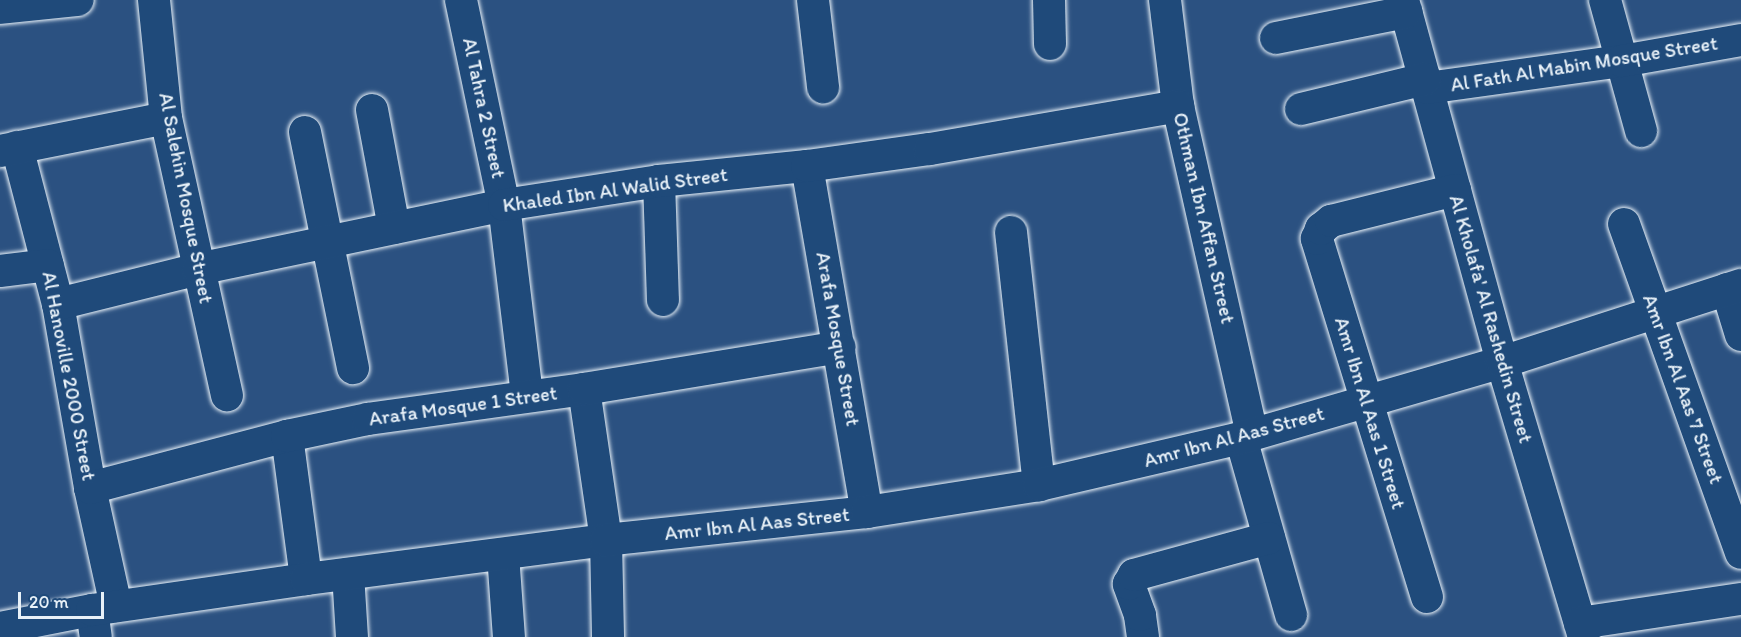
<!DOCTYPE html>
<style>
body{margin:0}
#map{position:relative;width:1741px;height:637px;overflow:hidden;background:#2b5181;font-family:Itim,sans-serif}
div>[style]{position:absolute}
.roads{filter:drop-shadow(0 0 2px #e8f1f8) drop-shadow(0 0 2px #e8f1f8)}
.minor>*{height:32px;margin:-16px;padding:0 16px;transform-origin:16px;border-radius:16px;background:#1f4a7a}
span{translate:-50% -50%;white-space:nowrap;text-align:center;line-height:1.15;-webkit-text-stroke:4.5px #1f4a7a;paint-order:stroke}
.street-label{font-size:20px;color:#e8f1f8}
.scale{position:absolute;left:18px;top:592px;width:86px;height:27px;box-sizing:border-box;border:3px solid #e8f1f8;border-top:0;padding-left:8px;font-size:18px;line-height:21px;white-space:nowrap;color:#e8f1f8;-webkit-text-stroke:4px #1f4a7a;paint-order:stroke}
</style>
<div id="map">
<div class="roads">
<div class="minor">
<div style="left:154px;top:0;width:119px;rotate:84.2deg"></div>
<div style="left:166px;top:118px;width:284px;rotate:77.6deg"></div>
<div style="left:461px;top:0;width:209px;rotate:78.2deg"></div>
<div style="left:504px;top:205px;width:191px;rotate:83.1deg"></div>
<div style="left:813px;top:0;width:88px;rotate:83.4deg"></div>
<div style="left:1049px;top:0;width:44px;rotate:88.7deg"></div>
<div style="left:1165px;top:0;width:107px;rotate:83deg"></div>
<div style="left:1178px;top:106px;width:336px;rotate:77.3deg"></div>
<div style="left:1403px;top:0;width:375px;rotate:74.7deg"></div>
<div style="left:1502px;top:362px;width:287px;rotate:73.4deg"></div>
<div style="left:1605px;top:0;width:136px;rotate:74.6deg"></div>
<div style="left:0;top:8px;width:78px;rotate:-5.9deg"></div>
<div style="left:1276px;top:38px;width:133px;rotate:-11.3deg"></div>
<div style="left:1427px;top:88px;width:197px;rotate:-7.9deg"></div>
<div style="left:1622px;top:61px;width:121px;rotate:-10deg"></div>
<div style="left:1301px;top:109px;width:128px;rotate:-13.6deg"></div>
<div style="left:372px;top:110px;width:120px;rotate:79.4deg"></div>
<div style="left:305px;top:132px;width:241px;rotate:78.5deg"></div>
<div style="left:17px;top:147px;width:162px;rotate:75.4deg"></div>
<div style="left:58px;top:304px;width:187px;rotate:80.1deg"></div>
<div style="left:90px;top:488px;width:121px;rotate:77.6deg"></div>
<div style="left:0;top:151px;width:169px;rotate:-11.2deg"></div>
<div style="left:807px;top:166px;width:351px;rotate:80.2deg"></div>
<div style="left:659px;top:181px;width:119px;rotate:88.1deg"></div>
<div style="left:1624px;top:224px;width:349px;rotate:70.4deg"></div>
<div style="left:1011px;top:232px;width:255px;rotate:83.7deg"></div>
<div style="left:0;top:271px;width:48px;rotate:-7.1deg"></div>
<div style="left:1727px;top:289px;width:48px;rotate:73.1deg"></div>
<div style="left:58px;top:304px;width:144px;rotate:-14deg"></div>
<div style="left:198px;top:269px;width:313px;rotate:-11.8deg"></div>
<div style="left:504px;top:205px;width:157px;rotate:-8.8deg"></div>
<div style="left:659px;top:181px;width:149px;rotate:-5.8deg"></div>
<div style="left:807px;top:166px;width:124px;rotate:-7.9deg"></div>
<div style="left:930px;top:149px;width:252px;rotate:-9.8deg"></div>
<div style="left:584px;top:389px;width:153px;rotate:81.7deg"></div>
<div style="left:606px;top:540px;width:97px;rotate:88.8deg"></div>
<div style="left:287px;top:436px;width:144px;rotate:82.4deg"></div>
<div style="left:1241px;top:438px;width:184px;rotate:74.2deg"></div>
<div style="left:90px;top:488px;width:204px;rotate:-14.8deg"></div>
<div style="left:287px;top:436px;width:83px;rotate:-11.9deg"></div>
<div style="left:368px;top:419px;width:218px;rotate:-7.9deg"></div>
<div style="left:584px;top:389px;width:259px;rotate:-9.3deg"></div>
<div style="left:503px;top:554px;width:83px;rotate:85.9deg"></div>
<div style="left:348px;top:574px;width:63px;rotate:86.4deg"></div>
<div style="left:1427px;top:597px;width:375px;rotate:-107.1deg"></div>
<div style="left:1317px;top:239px;width:11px;rotate:-68deg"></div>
<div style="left:1321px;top:229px;width:13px;rotate:-39deg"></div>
<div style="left:1331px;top:221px;width:128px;rotate:-14deg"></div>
<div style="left:92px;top:610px;width:27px;rotate:82deg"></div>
<div style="left:1580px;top:623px;width:163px;rotate:-8.5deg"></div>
<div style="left:0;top:628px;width:94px;rotate:-11.1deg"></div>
<div style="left:92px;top:610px;width:216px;rotate:-8.2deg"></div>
<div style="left:306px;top:579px;width:303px;rotate:-7.4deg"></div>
<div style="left:606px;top:540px;width:262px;rotate:-6.1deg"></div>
<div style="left:867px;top:512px;width:174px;rotate:-8.9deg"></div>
<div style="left:1039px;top:485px;width:207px;rotate:-13.1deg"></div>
<div style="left:1241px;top:438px;width:272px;rotate:-16.2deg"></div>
<div style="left:1502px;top:362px;width:251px;rotate:-17.9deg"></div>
<div style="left:1143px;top:637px;width:22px;rotate:-98deg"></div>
<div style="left:1140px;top:615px;width:33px;rotate:-110deg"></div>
<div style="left:1129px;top:584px;width:10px;rotate:-61deg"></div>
<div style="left:1134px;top:575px;width:140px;rotate:-15.3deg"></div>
</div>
</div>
<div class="street-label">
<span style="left:1584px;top:64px;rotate:-9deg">Al Fath Al Mabin Mosque Street</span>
<span style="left:484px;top:108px;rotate:78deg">Al Tahra 2 Street</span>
<span style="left:615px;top:190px;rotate:-8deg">Khaled Ibn Al Walid Street</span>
<span style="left:186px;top:198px;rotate:79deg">Al Salehin Mosque Street</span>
<span style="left:1204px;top:218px;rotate:77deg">Othman Ibn Affan Street</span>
<span style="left:1491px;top:319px;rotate:74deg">Al Kholafa' Al Rashedin Street</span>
<span style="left:838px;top:339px;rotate:80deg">Arafa Mosque Street</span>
<span style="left:69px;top:376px;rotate:79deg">Al Hanoville 2000 Street</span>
<span style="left:1683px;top:389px;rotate:70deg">Amr Ibn Al Aas 7 Street</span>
<span style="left:463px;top:406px;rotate:-8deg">Arafa Mosque 1 Street</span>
<span style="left:1370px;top:413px;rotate:73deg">Amr Ibn Al Aas 1 Street</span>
<span style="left:1234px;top:437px;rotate:-15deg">Amr Ibn Al Aas Street</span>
<span style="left:757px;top:524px;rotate:-6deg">Amr Ibn Al Aas Street</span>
</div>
<div class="scale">20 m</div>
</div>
